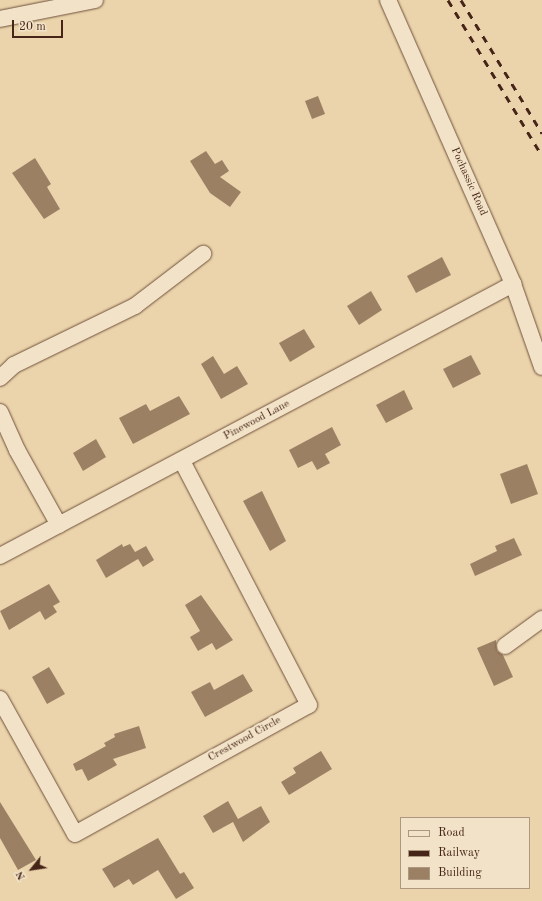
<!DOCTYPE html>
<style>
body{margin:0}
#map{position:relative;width:542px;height:901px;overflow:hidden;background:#ebd4ab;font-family:"Old Standard TT",serif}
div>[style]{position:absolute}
.building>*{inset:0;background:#9c8064}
.roads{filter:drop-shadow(0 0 1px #6f503c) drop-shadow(0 0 1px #6f503c)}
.minor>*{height:16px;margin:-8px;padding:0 8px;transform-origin:8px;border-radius:8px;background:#f2e3c8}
.rail>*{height:3px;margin-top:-1.5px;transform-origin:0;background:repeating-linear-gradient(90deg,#462417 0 7px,transparent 0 14px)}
span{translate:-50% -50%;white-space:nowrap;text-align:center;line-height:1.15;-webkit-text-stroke:3.5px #f2e3c8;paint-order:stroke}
.street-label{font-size:11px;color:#462417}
.legend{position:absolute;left:400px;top:817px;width:130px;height:72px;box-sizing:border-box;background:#f2e3c8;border:1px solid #ad9781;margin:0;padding:5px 7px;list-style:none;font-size:12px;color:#462417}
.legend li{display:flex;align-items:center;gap:8px;height:20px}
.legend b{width:20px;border:1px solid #ad9781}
.north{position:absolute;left:12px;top:849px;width:40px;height:40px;-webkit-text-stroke:3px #f2e3c8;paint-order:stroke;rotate:240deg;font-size:11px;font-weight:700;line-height:16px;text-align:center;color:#462417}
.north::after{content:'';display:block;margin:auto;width:14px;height:18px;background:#462417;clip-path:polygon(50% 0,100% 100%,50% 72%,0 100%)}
.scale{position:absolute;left:12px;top:20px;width:51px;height:18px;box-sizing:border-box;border:2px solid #462417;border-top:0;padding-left:5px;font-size:12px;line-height:14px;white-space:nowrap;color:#462417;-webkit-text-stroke:3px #f2e3c8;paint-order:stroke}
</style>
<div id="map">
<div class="building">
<div style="clip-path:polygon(318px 96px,325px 114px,312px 119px,305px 101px)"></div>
<div style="clip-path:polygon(206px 151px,215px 164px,222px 160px,229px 171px,220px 177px,241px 192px,230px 207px,210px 193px,190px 161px)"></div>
<div style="clip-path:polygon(35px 158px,51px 184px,47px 187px,60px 209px,44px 219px,12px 173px)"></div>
<div style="clip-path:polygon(442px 257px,451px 275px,416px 293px,407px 276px)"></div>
<div style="clip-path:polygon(371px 291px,382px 310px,359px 325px,347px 306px)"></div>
<div style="clip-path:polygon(304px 329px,315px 347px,290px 362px,279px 343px)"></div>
<div style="clip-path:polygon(471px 355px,481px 374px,453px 388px,443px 369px)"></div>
<div style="clip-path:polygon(213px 356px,224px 374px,237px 366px,248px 384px,221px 399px,201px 364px)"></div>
<div style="clip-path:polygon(404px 390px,413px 409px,386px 423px,376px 405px)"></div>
<div style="clip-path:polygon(179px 396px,190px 414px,133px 444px,119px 418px,146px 404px,150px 411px)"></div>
<div style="clip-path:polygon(332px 427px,341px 445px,325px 454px,330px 463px,317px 470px,312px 461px,298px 468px,289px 450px)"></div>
<div style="clip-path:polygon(96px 439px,106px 457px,83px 471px,73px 453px)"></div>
<div style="clip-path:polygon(527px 464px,538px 494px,511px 504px,500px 474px)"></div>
<div style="clip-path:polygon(262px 491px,286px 541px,270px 551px,243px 501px)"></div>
<div style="clip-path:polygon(514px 538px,522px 555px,475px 576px,470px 564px,497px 551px,495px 546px)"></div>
<div style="clip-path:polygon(122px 544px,123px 547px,130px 544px,135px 552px,146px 546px,154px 560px,143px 567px,138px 559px,106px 578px,96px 560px)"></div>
<div style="clip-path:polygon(49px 584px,60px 602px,53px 606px,57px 612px,45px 620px,40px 611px,9px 630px,0 611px)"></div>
<div style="clip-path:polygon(201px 595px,233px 640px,216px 650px,212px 643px,198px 651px,190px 637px,200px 631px,185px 605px)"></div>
<div style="clip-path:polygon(496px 640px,497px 651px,503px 655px,513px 677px,494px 686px,477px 648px)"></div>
<div style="clip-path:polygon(49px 667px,65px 694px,47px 704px,32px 677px)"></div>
<div style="clip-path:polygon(243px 674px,253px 691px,205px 717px,191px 692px,210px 682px,214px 690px)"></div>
<div style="clip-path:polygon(139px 726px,146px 748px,113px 759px,117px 765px,88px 781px,82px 769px,76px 771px,73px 764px,106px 746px,104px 743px,115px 737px,114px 734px)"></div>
<div style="clip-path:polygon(321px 751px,332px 769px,289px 795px,281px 782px,296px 773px,293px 768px)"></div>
<div style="clip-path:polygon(228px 801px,238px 819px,261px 806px,270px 822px,243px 842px,233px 822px,213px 833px,203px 816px)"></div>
<div style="clip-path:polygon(0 802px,36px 860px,18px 870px,0 838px)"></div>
<div style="clip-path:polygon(158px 838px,180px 874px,184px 872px,194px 888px,176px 899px,158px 870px,133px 885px,129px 879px,114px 888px,102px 869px)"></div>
</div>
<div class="roads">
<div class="minor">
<div style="left:388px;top:0;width:310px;rotate:66.2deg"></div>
<div style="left:513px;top:284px;width:88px;rotate:70.7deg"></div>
<div style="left:0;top:19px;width:97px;rotate:-11.3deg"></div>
<div style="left:0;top:378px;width:19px;rotate:-43deg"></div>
<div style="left:14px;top:365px;width:135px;rotate:-26deg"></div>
<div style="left:135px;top:306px;width:86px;rotate:-37.4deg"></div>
<div style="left:0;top:412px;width:42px;rotate:65.9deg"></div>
<div style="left:17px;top:450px;width:86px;rotate:60.8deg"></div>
<div style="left:0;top:556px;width:581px;rotate:-27.93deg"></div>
<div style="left:505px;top:646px;width:46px;rotate:-36.1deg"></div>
<div style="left:0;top:699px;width:154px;rotate:60.9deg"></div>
<div style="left:75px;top:834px;width:267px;rotate:-28.9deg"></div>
<div style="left:309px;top:705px;width:275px;rotate:-117.5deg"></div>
</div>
</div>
<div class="rail">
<div style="left:448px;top:0;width:182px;rotate:58.9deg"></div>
<div style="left:461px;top:0;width:156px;rotate:58.7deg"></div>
</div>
<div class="street-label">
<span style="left:468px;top:182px;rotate:66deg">Pochassic Road</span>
<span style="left:257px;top:421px;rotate:-28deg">Pinewood Lane</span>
<span style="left:245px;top:740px;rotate:-29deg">Crestwood Circle</span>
</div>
<ul class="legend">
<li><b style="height:5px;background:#f2e3c8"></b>Road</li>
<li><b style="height:5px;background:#462417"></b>Railway</li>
<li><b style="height:11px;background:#9c8064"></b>Building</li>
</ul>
<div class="north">N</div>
<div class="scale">20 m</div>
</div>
